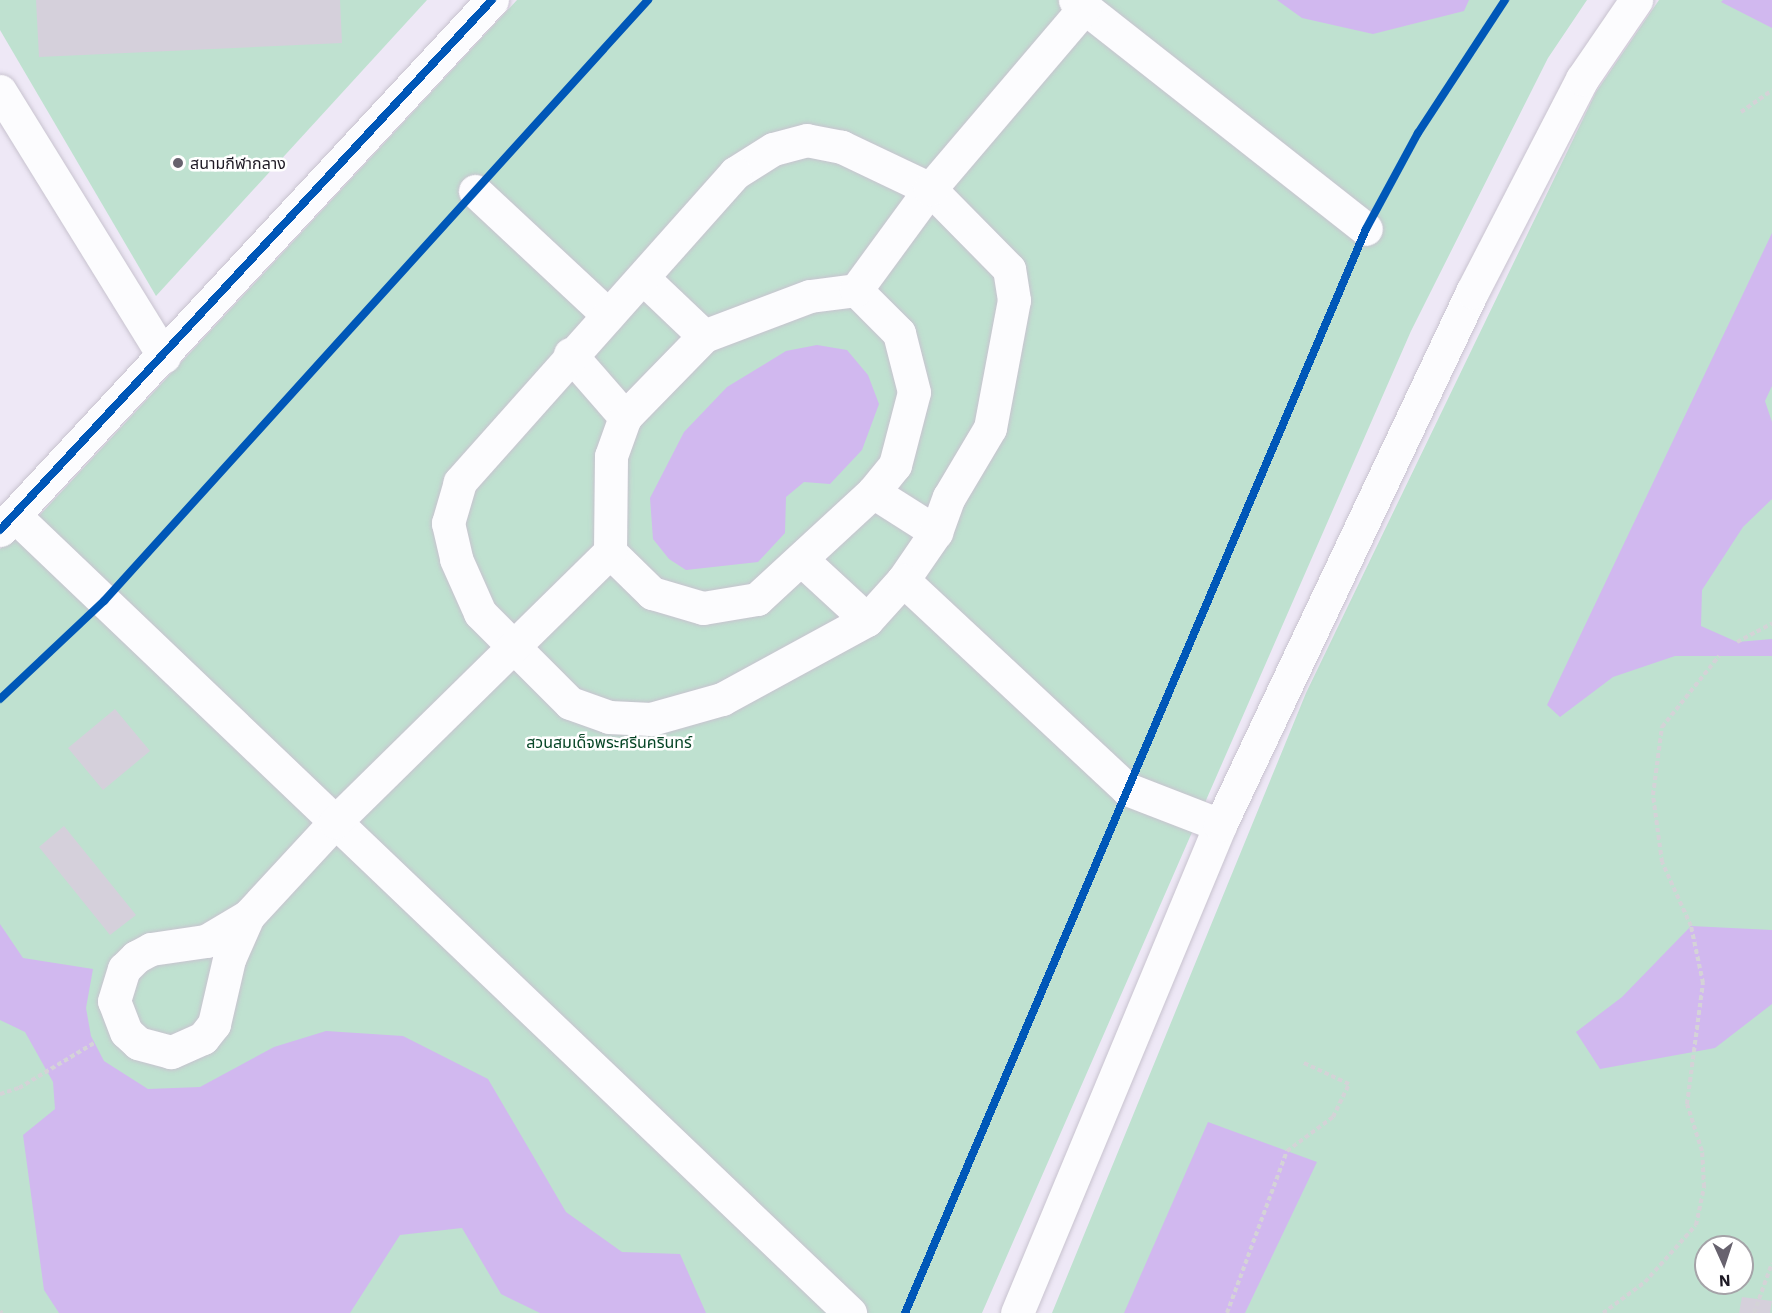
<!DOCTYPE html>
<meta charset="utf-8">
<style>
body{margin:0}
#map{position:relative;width:1772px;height:1313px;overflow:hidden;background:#eee8f6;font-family:"IBM Plex Sans","Noto Sans Thai",sans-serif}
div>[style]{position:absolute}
.green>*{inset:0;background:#bfe1d0}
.water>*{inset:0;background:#d1b8ef}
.building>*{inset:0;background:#d5d0db}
.path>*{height:4px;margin-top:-2px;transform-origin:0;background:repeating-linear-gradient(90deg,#d4d3d7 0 4.5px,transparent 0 7.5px)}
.roads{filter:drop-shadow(0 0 2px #c8c3cf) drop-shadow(0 0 2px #c8c3cf)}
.minor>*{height:33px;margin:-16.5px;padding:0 16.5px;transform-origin:16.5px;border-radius:16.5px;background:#fcfcfe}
.cycleway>*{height:8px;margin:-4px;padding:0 4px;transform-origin:4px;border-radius:4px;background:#0057b8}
.dots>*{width:16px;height:16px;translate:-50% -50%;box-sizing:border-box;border:3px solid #fff;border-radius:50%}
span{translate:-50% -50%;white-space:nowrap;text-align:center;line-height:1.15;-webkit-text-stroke:5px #fff;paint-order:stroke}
.poi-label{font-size:16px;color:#1e1a25}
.left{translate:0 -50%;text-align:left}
.park-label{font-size:16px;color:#084627}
.north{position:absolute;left:1694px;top:1235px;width:60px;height:60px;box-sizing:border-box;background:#fff;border:2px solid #a5a3a8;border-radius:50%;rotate:177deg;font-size:16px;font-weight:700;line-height:24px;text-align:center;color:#1e1a25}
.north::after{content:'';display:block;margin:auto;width:21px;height:27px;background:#67626e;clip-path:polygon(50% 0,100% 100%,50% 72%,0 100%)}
</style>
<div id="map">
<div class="green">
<div style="clip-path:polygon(0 0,427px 0,156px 296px,0 30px)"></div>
<div style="clip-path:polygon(517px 0,1587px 0,1548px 58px,1411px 331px,982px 1313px,0 1313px,0 549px,39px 516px)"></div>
<div style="clip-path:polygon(evenodd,1659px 0,1772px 0,1772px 1313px,1052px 1313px,1306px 693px,1596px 92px,1659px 0,1706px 1247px,1742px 1247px,1742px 1283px,1706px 1283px,1706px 1247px)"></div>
</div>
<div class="water">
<div style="clip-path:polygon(1277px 0,1469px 0,1464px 11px,1373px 34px,1302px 18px)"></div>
<div style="clip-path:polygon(1772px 0,1772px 28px,1721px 2px,1723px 0)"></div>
<div style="clip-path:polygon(1772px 233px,1772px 386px,1765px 401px,1772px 422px,1772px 499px,1743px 527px,1702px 590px,1701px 626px,1737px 642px,1772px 639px,1772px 656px,1675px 656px,1613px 677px,1560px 717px,1547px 705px)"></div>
<div style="clip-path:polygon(817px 345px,847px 350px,868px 375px,879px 404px,862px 450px,830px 484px,804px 482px,786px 497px,785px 533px,758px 562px,686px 570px,669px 559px,653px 539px,650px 498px,684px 432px,727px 387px,786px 351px)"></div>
<div style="clip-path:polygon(0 924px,23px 958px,93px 969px,86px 1008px,91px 1036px,104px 1061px,148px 1089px,200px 1087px,274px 1047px,326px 1031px,403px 1036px,488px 1079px,566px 1212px,622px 1252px,680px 1254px,706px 1313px,540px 1313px,501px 1294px,462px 1228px,400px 1235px,350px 1313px,59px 1313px,44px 1290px,23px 1135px,55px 1109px,53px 1082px,25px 1032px,0 1020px)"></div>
<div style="clip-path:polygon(1691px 926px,1772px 930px,1772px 1004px,1715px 1048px,1600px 1069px,1576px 1032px,1622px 997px)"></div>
<div style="clip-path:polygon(1208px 1122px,1317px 1162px,1245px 1313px,1124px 1313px)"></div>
</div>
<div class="building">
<div style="clip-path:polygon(36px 0,340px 0,342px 43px,39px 57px)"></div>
<div style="clip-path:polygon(115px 709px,150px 751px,103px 790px,68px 748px)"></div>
<div style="clip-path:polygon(64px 826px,136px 915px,110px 935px,39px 847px)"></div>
<div style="clip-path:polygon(1742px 1297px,1772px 1301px,1770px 1313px,1739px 1313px)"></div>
</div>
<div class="path">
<div style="left:1741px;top:112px;width:38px;rotate:-35deg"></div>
<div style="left:1737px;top:642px;width:40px;rotate:-28deg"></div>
<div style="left:0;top:1094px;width:20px;rotate:-18deg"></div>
<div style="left:19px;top:1088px;width:90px;rotate:-30.9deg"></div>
<div style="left:0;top:1311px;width:3px;rotate:45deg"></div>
<div style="left:1227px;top:1313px;width:173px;rotate:-69.7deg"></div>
<div style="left:1287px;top:1151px;width:57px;rotate:-36.5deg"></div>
<div style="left:1333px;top:1117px;width:37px;rotate:-64deg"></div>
<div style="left:1349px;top:1084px;width:52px;rotate:-154.9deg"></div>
<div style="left:1603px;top:1313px;width:52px;rotate:-36.4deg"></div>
<div style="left:1645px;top:1282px;width:76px;rotate:-48.2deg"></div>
<div style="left:1696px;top:1225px;width:39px;rotate:-78deg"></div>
<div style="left:1704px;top:1187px;width:36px;rotate:-93deg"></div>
<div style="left:1702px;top:1151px;width:49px;rotate:-107.7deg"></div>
<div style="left:1687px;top:1104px;width:122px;rotate:-82.5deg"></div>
<div style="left:1703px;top:983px;width:58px;rotate:-101.9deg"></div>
<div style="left:1691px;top:926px;width:70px;rotate:-114.4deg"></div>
<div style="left:1662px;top:862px;width:68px;rotate:-97.7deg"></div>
<div style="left:1653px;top:795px;width:69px;rotate:-82.5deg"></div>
<div style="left:1662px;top:727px;width:91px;rotate:-51.2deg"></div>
<div style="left:1754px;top:1313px;width:53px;rotate:-70.2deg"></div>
</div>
<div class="roads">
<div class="minor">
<div style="left:1075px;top:0;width:370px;rotate:38.2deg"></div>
<div style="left:0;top:91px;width:312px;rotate:58.3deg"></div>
<div style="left:475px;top:191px;width:182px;rotate:43deg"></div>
<div style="left:643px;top:278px;width:84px;rotate:43.6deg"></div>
<div style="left:570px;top:354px;width:84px;rotate:48.9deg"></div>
<div style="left:873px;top:492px;width:75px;rotate:32.4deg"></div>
<div style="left:16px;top:517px;width:1153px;rotate:43.66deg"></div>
<div style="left:0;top:530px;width:723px;rotate:-47.13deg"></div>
<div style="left:610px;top:552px;width:59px;rotate:44.3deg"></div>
<div style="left:652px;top:593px;width:53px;rotate:16.4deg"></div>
<div style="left:703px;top:608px;width:55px;rotate:-9.5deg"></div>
<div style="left:757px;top:599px;width:158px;rotate:-42.7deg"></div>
<div style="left:873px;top:492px;width:35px;rotate:-51deg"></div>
<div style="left:895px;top:465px;width:75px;rotate:-75.4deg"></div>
<div style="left:914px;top:392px;width:61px;rotate:-104.3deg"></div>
<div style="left:899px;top:333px;width:61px;rotate:-135deg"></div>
<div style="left:802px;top:560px;width:88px;rotate:42.7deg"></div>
<div style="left:867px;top:620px;width:54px;rotate:-48deg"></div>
<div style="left:903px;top:580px;width:58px;rotate:-55.5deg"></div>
<div style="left:936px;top:532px;width:37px;rotate:-70deg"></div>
<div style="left:949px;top:497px;width:80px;rotate:-59.3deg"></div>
<div style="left:990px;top:428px;width:130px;rotate:-79.4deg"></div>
<div style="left:1014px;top:300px;width:31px;rotate:-99deg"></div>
<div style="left:1009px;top:269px;width:112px;rotate:-134.6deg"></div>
<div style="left:930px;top:189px;width:98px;rotate:-154.5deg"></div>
<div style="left:842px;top:147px;width:36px;rotate:-169deg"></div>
<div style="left:807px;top:140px;width:35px;rotate:165deg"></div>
<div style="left:773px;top:149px;width:45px;rotate:147.7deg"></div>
<div style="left:735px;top:173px;width:414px;rotate:131.7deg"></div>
<div style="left:460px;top:482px;width:43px;rotate:106.3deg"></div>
<div style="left:448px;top:523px;width:37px;rotate:77deg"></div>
<div style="left:456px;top:559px;width:59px;rotate:66deg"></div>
<div style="left:480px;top:613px;width:127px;rotate:45deg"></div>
<div style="left:570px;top:703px;width:41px;rotate:19.7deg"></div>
<div style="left:609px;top:717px;width:42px;rotate:2.7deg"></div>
<div style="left:651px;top:719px;width:74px;rotate:-15.7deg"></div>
<div style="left:722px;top:699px;width:165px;rotate:-28.6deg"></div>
<div style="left:903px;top:580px;width:306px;rotate:43deg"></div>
<div style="left:1127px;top:789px;width:100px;rotate:21.2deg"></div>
<div style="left:248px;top:916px;width:47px;rotate:113.8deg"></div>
<div style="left:229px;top:959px;width:67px;rotate:103deg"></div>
<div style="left:214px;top:1024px;width:18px;rotate:128deg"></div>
<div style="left:203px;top:1038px;width:35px;rotate:156deg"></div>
<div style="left:171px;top:1052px;width:34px;rotate:-165deg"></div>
<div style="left:138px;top:1043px;width:16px;rotate:-137deg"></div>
<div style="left:126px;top:1032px;width:33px;rotate:-111deg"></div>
<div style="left:114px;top:1001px;width:34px;rotate:-73deg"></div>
<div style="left:124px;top:969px;width:17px;rotate:-45deg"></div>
<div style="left:136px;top:957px;width:17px;rotate:-28deg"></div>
<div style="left:151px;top:949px;width:56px;rotate:-8.3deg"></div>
<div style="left:206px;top:941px;width:49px;rotate:-30.8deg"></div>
<div style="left:248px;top:916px;width:128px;rotate:-47.2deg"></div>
<div style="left:335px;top:822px;width:385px;rotate:-44.5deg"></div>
<div style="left:610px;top:552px;width:96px;rotate:-89.4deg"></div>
<div style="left:611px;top:456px;width:41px;rotate:-70.3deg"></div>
<div style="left:625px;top:417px;width:113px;rotate:-45.7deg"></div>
<div style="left:704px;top:336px;width:113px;rotate:-20.7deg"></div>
<div style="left:810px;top:296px;width:46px;rotate:-7.4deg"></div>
<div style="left:856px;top:290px;width:125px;rotate:-53.8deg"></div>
<div style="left:930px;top:189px;width:238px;rotate:-49.6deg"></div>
<div style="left:1017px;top:1313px;width:529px;rotate:-67.41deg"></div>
<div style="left:1220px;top:825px;width:590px;rotate:-64.7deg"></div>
<div style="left:1472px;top:292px;width:240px;rotate:-62.7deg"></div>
<div style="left:1582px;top:79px;width:96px;rotate:-55.6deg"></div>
</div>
</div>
<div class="cycleway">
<div style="left:0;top:530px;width:723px;rotate:-47.13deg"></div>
<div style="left:0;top:699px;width:143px;rotate:-43.3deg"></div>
<div style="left:104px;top:601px;width:811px;rotate:-47.85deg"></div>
<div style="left:905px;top:1313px;width:1178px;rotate:-66.96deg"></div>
<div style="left:1366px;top:229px;width:109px;rotate:-61.6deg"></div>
<div style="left:1418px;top:133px;width:159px;rotate:-56.8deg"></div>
</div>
<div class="dots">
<div style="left:178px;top:163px;background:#67626e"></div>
</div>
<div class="poi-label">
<span class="left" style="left:190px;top:163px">สนามกีฬากลาง</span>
</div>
<div class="park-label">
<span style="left:609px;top:742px">สวนสมเด็จพระศรีนครินทร์</span>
</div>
<div class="north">N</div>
</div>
